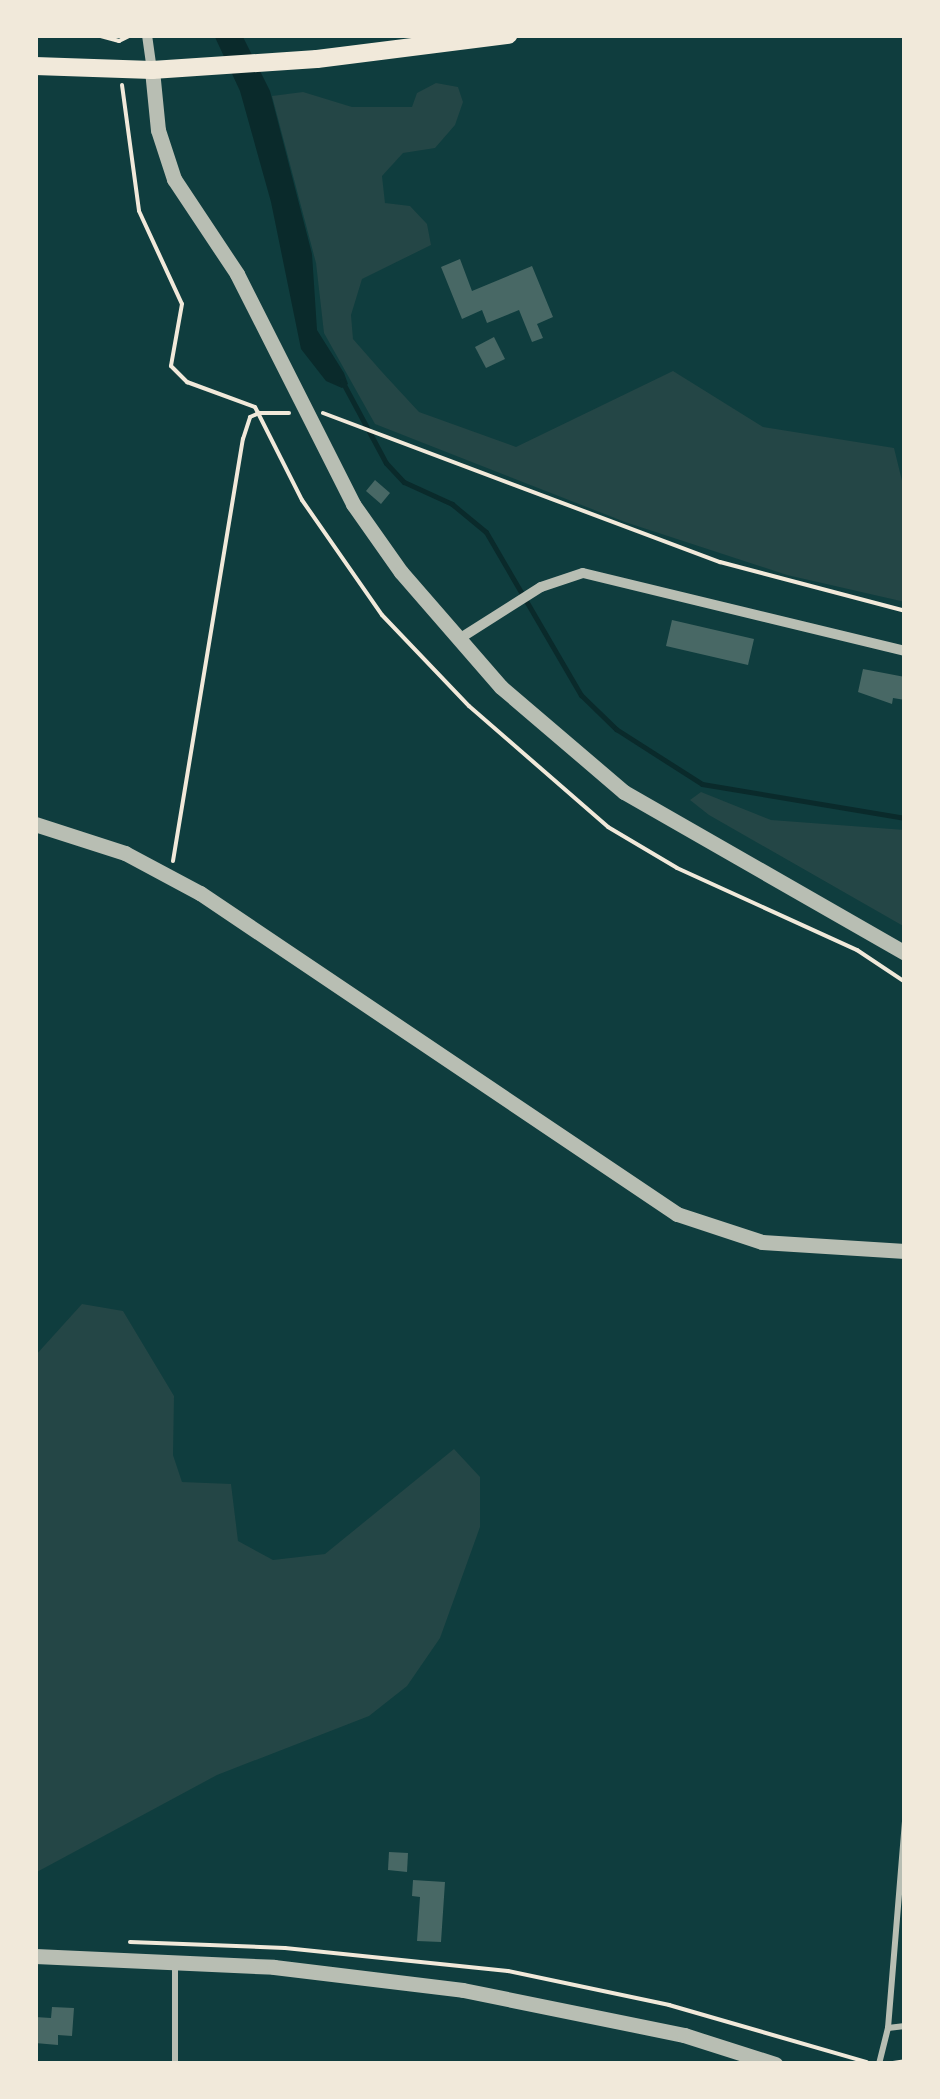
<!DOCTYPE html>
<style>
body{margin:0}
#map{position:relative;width:940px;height:2099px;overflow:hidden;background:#0f3d3e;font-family:"Golos Text",sans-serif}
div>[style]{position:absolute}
.green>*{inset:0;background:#244646}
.water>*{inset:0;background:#0a2a2b}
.stream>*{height:5px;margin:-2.5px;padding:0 2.5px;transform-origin:2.5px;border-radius:2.5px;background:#0a2a2b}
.building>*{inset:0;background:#486865}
.path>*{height:4px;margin:-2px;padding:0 2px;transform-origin:2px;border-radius:2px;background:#f1e9da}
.service>*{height:6px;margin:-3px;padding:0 3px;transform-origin:3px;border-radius:3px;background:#b8beb3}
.minor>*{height:10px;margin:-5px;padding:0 5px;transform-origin:5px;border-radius:5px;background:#b8beb3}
.tertiary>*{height:15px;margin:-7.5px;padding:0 7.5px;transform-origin:7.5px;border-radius:7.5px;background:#b8beb3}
.primary>*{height:18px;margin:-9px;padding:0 9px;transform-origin:9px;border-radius:9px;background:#f1e9da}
span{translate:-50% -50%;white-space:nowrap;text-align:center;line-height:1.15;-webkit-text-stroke:10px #f1e9da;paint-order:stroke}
.frame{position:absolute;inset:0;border:38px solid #f1e9da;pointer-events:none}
</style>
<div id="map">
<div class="green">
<div style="clip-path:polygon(436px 83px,458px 87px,463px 102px,455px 125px,435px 148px,403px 153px,382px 176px,385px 203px,410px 206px,427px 224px,431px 245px,362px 279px,351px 315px,353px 339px,382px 372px,419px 412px,516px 447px,673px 371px,763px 427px,894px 448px,905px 493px,905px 602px,787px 575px,625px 522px,375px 424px,324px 333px,316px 263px,272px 96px,303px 92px,352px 107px,412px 107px,417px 93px)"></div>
<div style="clip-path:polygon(701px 792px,771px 820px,905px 830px,905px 927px,709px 815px,690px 800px)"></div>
<div style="clip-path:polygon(82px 1304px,123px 1311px,174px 1396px,173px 1455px,182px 1482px,231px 1484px,238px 1541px,273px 1560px,325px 1554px,454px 1449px,480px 1477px,480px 1527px,440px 1638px,407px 1686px,369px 1716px,217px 1775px,35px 1873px,35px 1356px)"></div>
</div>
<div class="water">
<div style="clip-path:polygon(214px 35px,242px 35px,270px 91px,312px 254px,317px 330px,344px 373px,348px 384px,342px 388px,326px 381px,301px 349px,271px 202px,240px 91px)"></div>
</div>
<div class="stream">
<div style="left:342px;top:381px;width:93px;rotate:61.8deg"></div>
<div style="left:386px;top:463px;width:26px;rotate:47deg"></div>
<div style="left:404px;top:482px;width:53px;rotate:24.6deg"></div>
<div style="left:452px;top:504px;width:44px;rotate:39.5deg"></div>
<div style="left:486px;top:532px;width:189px;rotate:59.8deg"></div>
<div style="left:581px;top:695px;width:49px;rotate:44.2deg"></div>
<div style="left:616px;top:729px;width:102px;rotate:32.6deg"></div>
<div style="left:702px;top:784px;width:206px;rotate:9.5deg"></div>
</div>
<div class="building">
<div style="clip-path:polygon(460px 259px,472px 291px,532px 266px,553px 317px,537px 324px,543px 338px,532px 342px,519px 310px,487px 323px,482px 310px,462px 319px,441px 267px)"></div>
<div style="clip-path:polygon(494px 337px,505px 359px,486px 368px,475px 347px)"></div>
<div style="clip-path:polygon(375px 480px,390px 493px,381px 504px,366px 491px)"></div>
<div style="clip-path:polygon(672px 620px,754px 639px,748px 665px,666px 646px)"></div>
<div style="clip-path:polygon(863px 669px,905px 677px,905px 700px,893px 698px,892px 704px,858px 692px)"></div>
<div style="clip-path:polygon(389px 1852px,408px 1853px,407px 1872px,388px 1870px)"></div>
<div style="clip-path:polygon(413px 1880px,445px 1882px,441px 1942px,417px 1941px,420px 1897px,412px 1896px)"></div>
<div style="clip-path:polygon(52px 2007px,74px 2008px,72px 2036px,58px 2035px,58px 2045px,35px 2043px,35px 2017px,51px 2018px)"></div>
</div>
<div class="path">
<div style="left:97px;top:35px;width:23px;rotate:15deg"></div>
<div style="left:119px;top:41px;width:13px;rotate:-27deg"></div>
<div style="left:122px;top:85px;width:127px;rotate:82.3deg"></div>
<div style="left:139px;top:211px;width:102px;rotate:65.2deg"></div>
<div style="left:182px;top:304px;width:63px;rotate:100.1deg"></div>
<div style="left:171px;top:366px;width:23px;rotate:45deg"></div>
<div style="left:187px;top:382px;width:72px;rotate:20.2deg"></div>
<div style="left:255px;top:407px;width:104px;rotate:63.2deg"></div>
<div style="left:302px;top:500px;width:140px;rotate:55.2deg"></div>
<div style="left:382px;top:615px;width:126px;rotate:46.3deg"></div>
<div style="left:469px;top:706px;width:184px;rotate:41deg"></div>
<div style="left:608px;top:827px;width:80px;rotate:30.7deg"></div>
<div style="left:677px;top:868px;width:198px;rotate:24.5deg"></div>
<div style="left:857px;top:950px;width:58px;rotate:33.7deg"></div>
<div style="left:259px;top:413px;width:30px"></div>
<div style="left:323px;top:413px;width:424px;rotate:20.6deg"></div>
<div style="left:720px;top:562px;width:191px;rotate:14.8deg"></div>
<div style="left:173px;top:861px;width:428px;rotate:-80.6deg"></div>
<div style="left:243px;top:439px;width:23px;rotate:-72deg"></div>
<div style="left:250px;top:417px;width:10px;rotate:-24deg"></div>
<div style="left:130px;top:1942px;width:155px;rotate:2.2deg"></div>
<div style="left:285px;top:1948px;width:224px;rotate:5.9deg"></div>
<div style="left:508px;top:1971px;width:165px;rotate:11.9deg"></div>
<div style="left:669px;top:2005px;width:206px;rotate:16.1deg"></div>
<div style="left:893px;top:2063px;width:12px;rotate:-9deg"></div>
</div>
<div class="service">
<div style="left:888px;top:2028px;width:17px;rotate:-7deg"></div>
<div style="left:175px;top:2064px;width:100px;rotate:-90deg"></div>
<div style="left:879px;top:2064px;width:37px;rotate:-76deg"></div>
<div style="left:888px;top:2028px;width:210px;rotate:-85.3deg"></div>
</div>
<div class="minor">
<div style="left:147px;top:35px;width:35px;rotate:82deg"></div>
<div style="left:459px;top:639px;width:97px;rotate:-32.4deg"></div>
<div style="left:541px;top:587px;width:44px;rotate:-18.4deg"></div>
<div style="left:583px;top:573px;width:331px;rotate:13.6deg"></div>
</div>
<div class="tertiary">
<div style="left:152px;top:70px;width:60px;rotate:84.3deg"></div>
<div style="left:158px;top:130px;width:52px;rotate:71.9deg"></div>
<div style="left:174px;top:179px;width:114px;rotate:56.4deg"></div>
<div style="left:237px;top:274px;width:258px;rotate:63.2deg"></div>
<div style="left:353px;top:504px;width:83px;rotate:54.8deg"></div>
<div style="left:401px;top:572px;width:152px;rotate:49deg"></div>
<div style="left:501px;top:687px;width:162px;rotate:40.5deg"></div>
<div style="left:624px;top:792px;width:324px;rotate:29.8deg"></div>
<div style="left:35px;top:824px;width:95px;rotate:17.9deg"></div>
<div style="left:125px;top:853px;width:85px;rotate:28.1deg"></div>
<div style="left:200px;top:893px;width:575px;rotate:33.94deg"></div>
<div style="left:677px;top:1214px;width:89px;rotate:18.2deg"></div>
<div style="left:762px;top:1242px;width:143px;rotate:3.6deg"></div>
<div style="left:35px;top:1956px;width:239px;rotate:2.6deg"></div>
<div style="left:274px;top:1967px;width:190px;rotate:6.9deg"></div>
<div style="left:463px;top:1990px;width:226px;rotate:11.5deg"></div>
<div style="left:684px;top:2035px;width:96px;rotate:17.7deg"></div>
</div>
<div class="primary">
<div style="left:35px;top:66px;width:117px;rotate:2deg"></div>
<div style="left:152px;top:70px;width:165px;rotate:-3.8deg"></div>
<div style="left:317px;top:59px;width:193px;rotate:-7.2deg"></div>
</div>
<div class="frame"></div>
</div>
